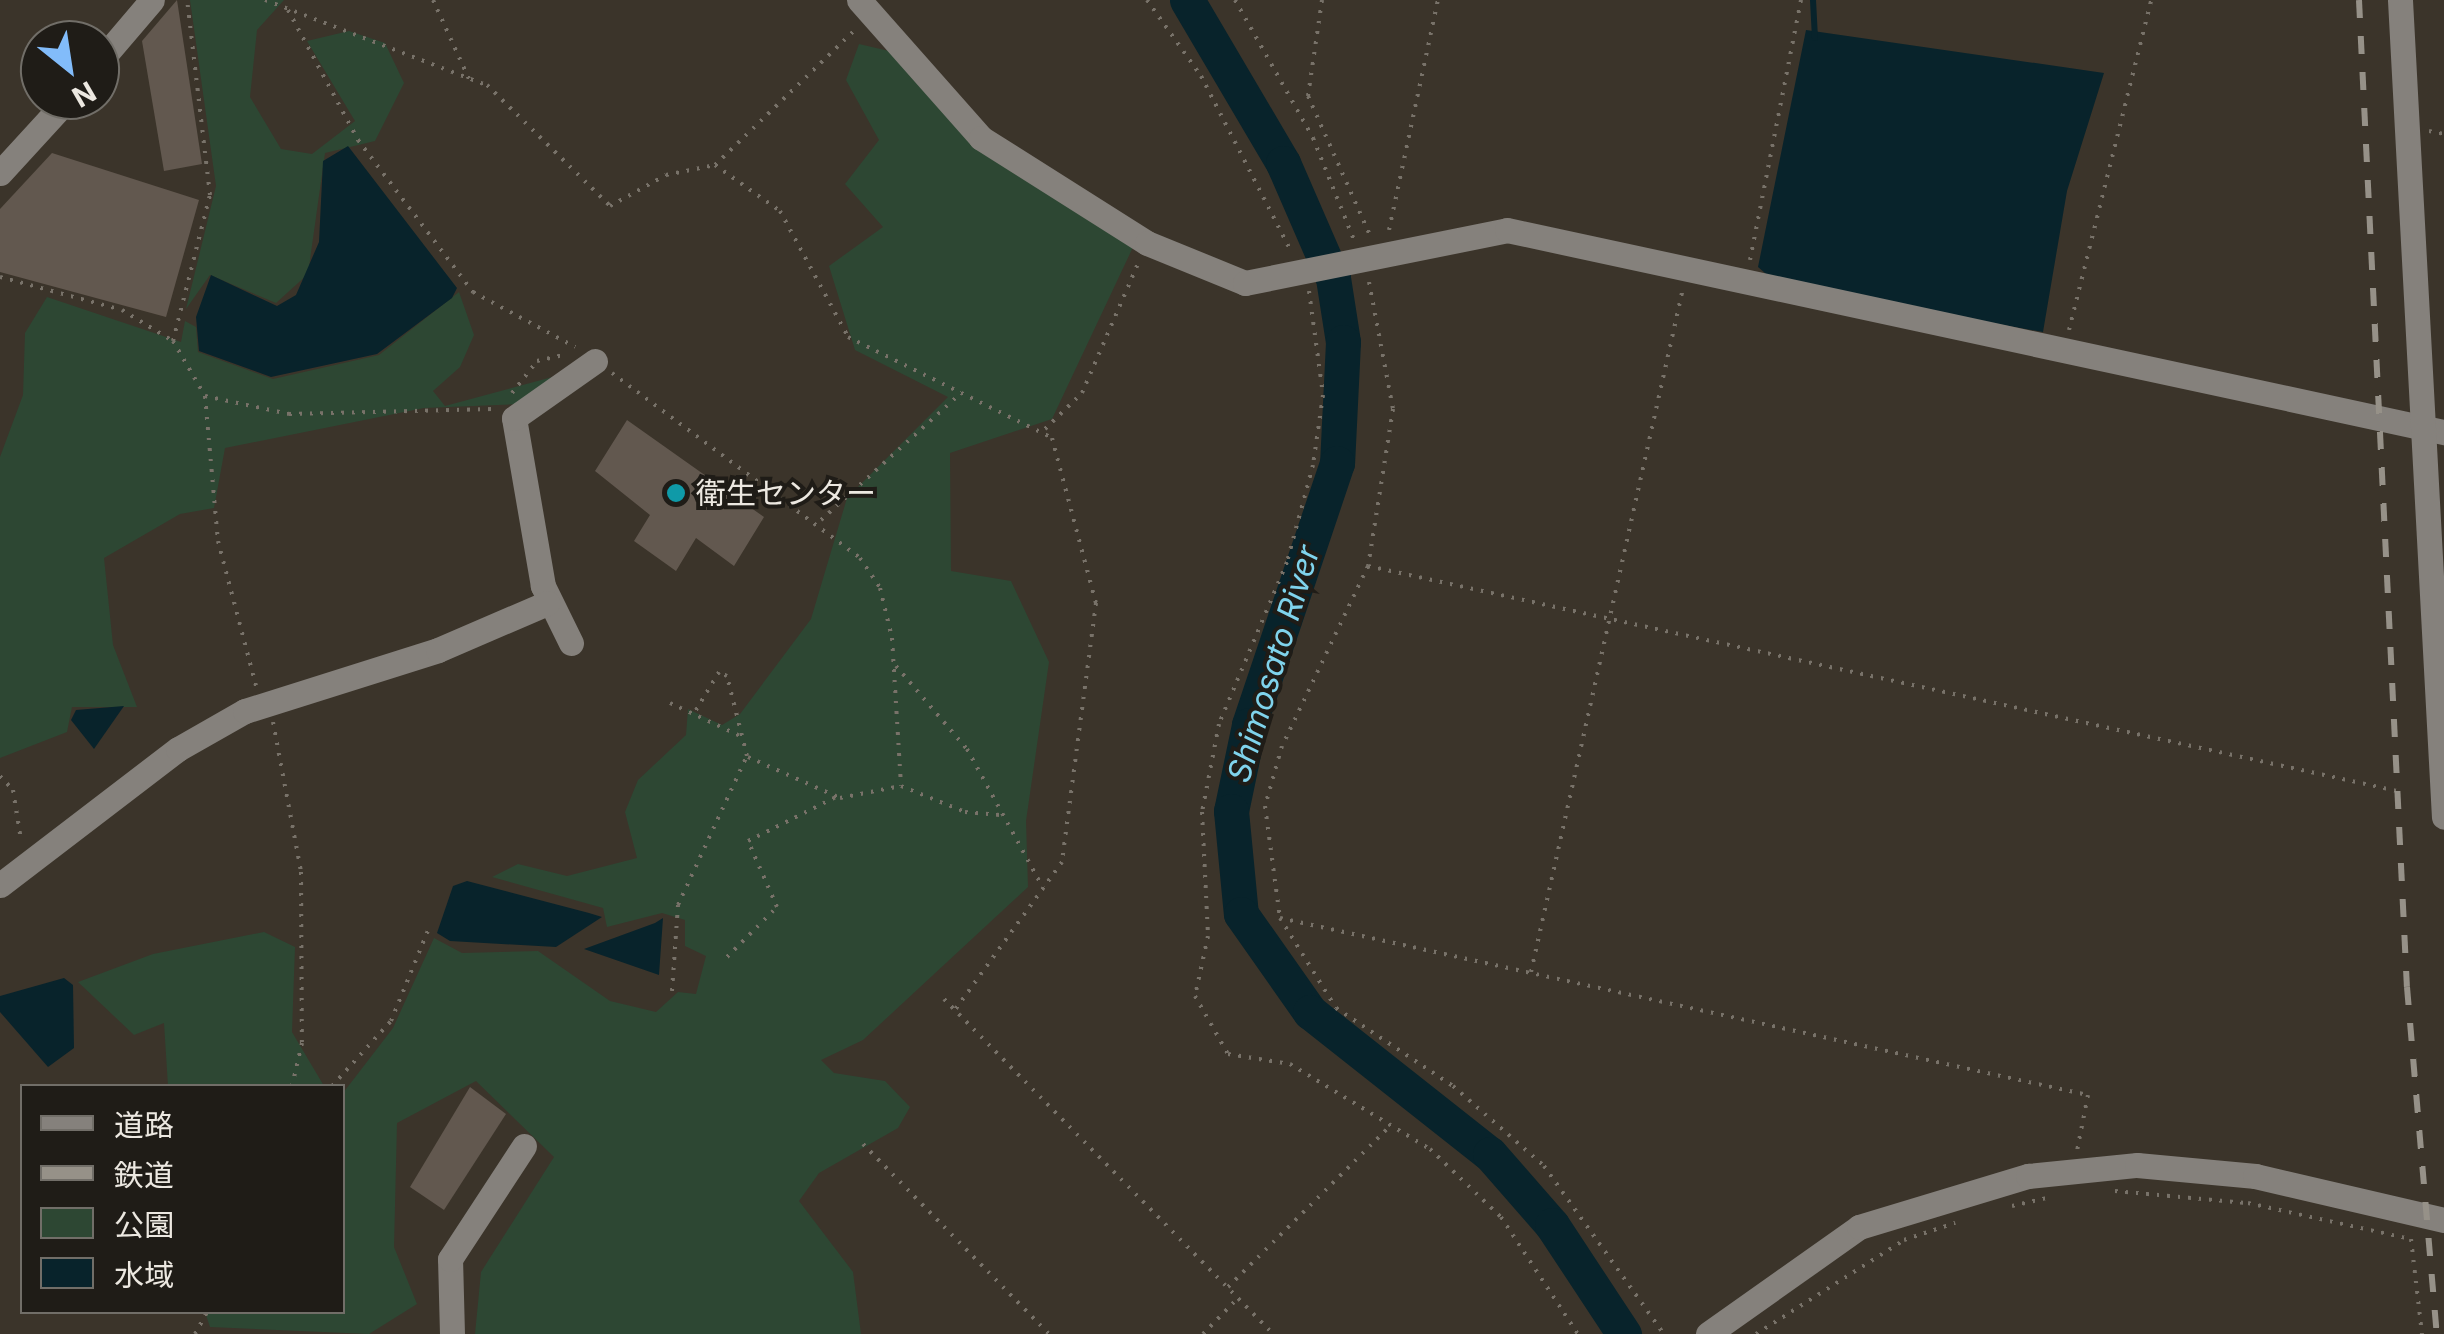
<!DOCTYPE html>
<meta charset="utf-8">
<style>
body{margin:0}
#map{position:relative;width:2444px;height:1334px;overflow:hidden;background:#3b342a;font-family:Inter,"Noto Sans JP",sans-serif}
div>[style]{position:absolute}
.green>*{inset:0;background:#2d4733}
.water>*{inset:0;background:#08232b}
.stream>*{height:6px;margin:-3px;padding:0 3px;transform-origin:3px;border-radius:3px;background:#08232b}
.river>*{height:35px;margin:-17.5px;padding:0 17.5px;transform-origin:17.5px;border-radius:17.5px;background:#08232b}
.building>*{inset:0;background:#62584f}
.path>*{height:4px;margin-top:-2px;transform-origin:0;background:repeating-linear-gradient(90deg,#787269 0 2.5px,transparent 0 10.5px)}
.minor>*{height:25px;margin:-12.5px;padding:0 12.5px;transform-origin:12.5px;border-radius:12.5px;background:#85817c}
.rail>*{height:6px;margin-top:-3px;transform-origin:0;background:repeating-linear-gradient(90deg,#969188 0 18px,transparent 0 36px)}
.dots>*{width:28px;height:28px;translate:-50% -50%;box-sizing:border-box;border:5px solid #1f1c17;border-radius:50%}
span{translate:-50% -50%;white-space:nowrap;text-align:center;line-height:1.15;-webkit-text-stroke:8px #1f1c17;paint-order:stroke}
.poi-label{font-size:30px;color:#ece8e1}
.left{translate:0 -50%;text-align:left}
.water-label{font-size:32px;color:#7fd3ec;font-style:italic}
.legend{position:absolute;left:20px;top:1084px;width:325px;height:230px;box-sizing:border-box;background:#1f1c17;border:2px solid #716e68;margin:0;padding:12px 18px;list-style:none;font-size:30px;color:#ece8e1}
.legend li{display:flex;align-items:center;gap:20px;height:50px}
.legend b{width:50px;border:2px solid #716e68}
.north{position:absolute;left:20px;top:20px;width:100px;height:100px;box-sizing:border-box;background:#1f1c17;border:2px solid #716e68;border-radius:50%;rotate:150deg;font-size:28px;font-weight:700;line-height:40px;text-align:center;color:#ece8e1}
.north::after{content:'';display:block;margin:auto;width:35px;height:45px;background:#82bcfa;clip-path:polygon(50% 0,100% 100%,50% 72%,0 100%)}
</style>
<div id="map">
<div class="green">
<div style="clip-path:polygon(190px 0,284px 0,257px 30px,250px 97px,281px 149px,312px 154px,355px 121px,307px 41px,349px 31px,385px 43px,404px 83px,375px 141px,325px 153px,308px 274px,276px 303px,210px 275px,186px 309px,216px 186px)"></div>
<div style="clip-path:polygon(859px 44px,889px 51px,1134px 245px,1052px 419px,950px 453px,951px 571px,1011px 581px,1049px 662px,1026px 821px,1028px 887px,863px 1040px,821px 1060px,834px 1073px,885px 1081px,910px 1107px,898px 1128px,819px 1173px,799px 1201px,853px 1272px,861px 1334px,475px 1334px,481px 1272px,554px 1157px,476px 1081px,397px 1123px,394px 1247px,417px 1304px,369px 1334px,210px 1327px,205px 1312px,342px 1312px,343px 1093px,393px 1028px,434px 938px,462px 953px,538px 951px,610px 1001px,656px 1012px,678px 992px,696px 994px,706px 956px,685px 946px,685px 920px,662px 913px,607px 927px,603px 908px,492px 877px,518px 864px,567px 876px,637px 858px,625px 812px,638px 780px,686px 735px,688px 709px,722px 725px,740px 714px,811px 619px,847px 498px,948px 397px,855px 350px,829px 266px,883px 227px,845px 184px,879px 140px,846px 80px)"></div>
<div style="clip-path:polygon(459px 292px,474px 335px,460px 367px,433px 391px,445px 406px,567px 373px,521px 404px,424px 408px,225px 448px,214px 508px,180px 514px,104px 558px,113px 645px,137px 707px,72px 707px,67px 732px,0 758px,0 457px,23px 395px,25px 333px,47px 297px,181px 342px,185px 321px,196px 327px,198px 352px,273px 379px,379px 355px)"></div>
<div style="clip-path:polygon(264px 932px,295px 947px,292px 1032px,324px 1086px,168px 1086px,164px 1023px,134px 1035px,78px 982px,153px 954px)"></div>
</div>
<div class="water">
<div style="clip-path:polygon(1806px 30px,2104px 73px,2067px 191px,2043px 332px,1779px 285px,1758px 267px)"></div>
<div style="clip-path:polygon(348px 146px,457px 288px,452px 298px,377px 354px,271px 377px,199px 351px,196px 317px,211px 275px,277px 306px,296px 295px,319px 242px,323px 161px)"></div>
<div style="clip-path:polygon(124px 706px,94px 749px,71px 720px,76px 710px)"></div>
<div style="clip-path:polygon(467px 881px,589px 913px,602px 917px,556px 947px,450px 941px,437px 933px,453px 886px)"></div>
<div style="clip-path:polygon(663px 918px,659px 975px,584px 949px,655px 923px)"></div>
<div style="clip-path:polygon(64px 978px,73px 985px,74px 1048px,48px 1067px,0 1012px,0 996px)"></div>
</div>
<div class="stream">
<div style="left:1813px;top:0;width:38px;rotate:87deg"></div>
</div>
<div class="river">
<div style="left:1187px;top:0;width:189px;rotate:59.5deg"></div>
<div style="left:1283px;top:163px;width:125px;rotate:66.5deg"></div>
<div style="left:1333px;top:278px;width:65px;rotate:81.1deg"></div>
<div style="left:1343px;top:342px;width:121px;rotate:92.8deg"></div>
<div style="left:1337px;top:463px;width:276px;rotate:108.6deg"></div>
<div style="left:1249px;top:725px;width:88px;rotate:101.8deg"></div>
<div style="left:1231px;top:811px;width:103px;rotate:84.5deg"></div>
<div style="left:1241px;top:914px;width:120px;rotate:54.9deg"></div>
<div style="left:1310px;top:1012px;width:229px;rotate:38.3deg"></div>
<div style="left:1490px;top:1154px;width:94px;rotate:48.9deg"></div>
<div style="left:1552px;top:1225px;width:131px;rotate:56.6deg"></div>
</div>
<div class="building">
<div style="clip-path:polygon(177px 0,202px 164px,164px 171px,142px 41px)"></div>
<div style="clip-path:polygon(52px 153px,199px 200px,166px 317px,0 272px,0 209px)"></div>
<div style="clip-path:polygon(627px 420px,764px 517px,734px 566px,696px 538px,676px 571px,634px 541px,650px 515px,595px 471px)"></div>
<div style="clip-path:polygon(470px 1087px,506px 1114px,444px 1210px,410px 1187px)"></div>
</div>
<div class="path">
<div style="left:265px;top:0;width:238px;rotate:21deg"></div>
<div style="left:487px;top:85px;width:173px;rotate:44.5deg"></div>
<div style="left:610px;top:206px;width:64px;rotate:-29deg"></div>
<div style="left:666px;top:175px;width:50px;rotate:-11.5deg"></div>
<div style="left:715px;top:165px;width:197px;rotate:-44deg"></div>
<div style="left:433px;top:0;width:87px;rotate:65.5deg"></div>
<div style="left:1147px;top:0;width:93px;rotate:54.6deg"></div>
<div style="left:1201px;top:76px;width:197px;rotate:62.8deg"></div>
<div style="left:1235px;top:0;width:159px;rotate:60.5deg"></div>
<div style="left:1313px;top:138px;width:110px;rotate:68.1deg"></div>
<div style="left:1322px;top:0;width:97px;rotate:98.3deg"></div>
<div style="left:1308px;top:96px;width:152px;rotate:66deg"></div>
<div style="left:288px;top:10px;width:148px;rotate:61.7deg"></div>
<div style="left:358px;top:140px;width:191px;rotate:52.9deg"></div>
<div style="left:473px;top:292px;width:116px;rotate:28.3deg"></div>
<div style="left:2429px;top:131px;width:15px;rotate:11deg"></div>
<div style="left:715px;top:165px;width:80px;rotate:35.3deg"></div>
<div style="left:780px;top:211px;width:143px;rotate:61.6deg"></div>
<div style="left:848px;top:337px;width:228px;rotate:26.3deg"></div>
<div style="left:1052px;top:438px;width:171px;rotate:75.1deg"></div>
<div style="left:1096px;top:603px;width:261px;rotate:97.5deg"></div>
<div style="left:1062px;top:862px;width:183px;rotate:125.9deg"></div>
<div style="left:1389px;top:230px;width:235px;rotate:-78deg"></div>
<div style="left:1750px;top:260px;width:265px;rotate:-78.9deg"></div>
<div style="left:0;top:277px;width:126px;rotate:15.1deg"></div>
<div style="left:122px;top:310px;width:60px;rotate:31.3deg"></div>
<div style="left:173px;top:341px;width:64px;rotate:59.8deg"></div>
<div style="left:205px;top:396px;width:146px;rotate:84.9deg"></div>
<div style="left:218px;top:541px;width:150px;rotate:75.3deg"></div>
<div style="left:1369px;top:282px;width:129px;rotate:79.3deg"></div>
<div style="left:1393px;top:409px;width:159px;rotate:99deg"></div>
<div style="left:1368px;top:566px;width:199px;rotate:115.5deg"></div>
<div style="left:1282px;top:746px;width:62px;rotate:105.8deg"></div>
<div style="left:1265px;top:806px;width:113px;rotate:82.4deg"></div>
<div style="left:1280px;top:918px;width:106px;rotate:58.1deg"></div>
<div style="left:1336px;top:1008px;width:141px;rotate:33.7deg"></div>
<div style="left:1453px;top:1086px;width:121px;rotate:41.3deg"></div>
<div style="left:1544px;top:1166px;width:206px;rotate:54.5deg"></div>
<div style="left:1309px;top:291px;width:105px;rotate:82.3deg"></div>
<div style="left:1323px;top:395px;width:71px;rotate:98.1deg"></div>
<div style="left:1313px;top:465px;width:100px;rotate:105deg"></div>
<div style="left:1287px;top:562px;width:176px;rotate:112.8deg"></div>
<div style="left:1219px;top:724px;width:90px;rotate:100.9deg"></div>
<div style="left:1202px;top:812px;width:124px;rotate:87.2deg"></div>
<div style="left:1208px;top:936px;width:61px;rotate:102.2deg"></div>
<div style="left:1195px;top:996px;width:67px;rotate:60.4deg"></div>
<div style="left:1228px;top:1054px;width:63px;rotate:9.2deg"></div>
<div style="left:1290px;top:1064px;width:164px;rotate:31.3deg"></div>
<div style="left:1430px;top:1149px;width:98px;rotate:43.8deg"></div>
<div style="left:1501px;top:1217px;width:140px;rotate:56.7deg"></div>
<div style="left:2069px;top:330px;width:340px;rotate:-76deg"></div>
<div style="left:173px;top:341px;width:151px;rotate:-75.8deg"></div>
<div style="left:210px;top:195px;width:196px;rotate:-96.7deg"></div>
<div style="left:612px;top:373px;width:309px;rotate:36.7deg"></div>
<div style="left:860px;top:558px;width:36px;rotate:56deg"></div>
<div style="left:880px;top:588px;width:51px;rotate:76.5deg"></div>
<div style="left:892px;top:638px;width:148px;rotate:86.5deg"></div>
<div style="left:512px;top:393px;width:41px;rotate:-52deg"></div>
<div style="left:537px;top:361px;width:28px;rotate:-13deg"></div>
<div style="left:205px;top:396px;width:86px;rotate:12.1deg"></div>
<div style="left:289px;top:414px;width:204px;rotate:-1.4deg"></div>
<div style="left:1045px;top:429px;width:52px;rotate:-44.2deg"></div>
<div style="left:1082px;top:393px;width:144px;rotate:-66.6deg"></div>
<div style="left:821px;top:520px;width:190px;rotate:-42.2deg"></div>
<div style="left:1368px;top:566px;width:1053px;rotate:12.33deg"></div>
<div style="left:896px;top:666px;width:109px;rotate:49.5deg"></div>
<div style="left:967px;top:749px;width:158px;rotate:61.3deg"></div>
<div style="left:670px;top:703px;width:77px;rotate:25.2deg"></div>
<div style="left:273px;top:722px;width:153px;rotate:79.4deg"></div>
<div style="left:301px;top:872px;width:171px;rotate:89.7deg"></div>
<div style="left:302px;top:1043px;width:44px;rotate:103.1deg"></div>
<div style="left:748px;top:757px;width:101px;rotate:24deg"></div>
<div style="left:840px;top:798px;width:62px;rotate:-11.1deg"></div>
<div style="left:901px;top:786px;width:69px;rotate:22.1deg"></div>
<div style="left:965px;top:812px;width:38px;rotate:5deg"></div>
<div style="left:0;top:776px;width:19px;rotate:47deg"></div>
<div style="left:13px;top:790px;width:51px;rotate:80.9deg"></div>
<div style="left:1280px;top:918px;width:827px;rotate:12.36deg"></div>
<div style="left:2088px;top:1095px;width:57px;rotate:101.1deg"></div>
<div style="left:727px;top:957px;width:71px;rotate:-45deg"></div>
<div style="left:777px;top:907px;width:72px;rotate:-113.7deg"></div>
<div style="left:748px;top:841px;width:101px;rotate:-26.6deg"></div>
<div style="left:1531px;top:972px;width:701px;rotate:-77.47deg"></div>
<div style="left:672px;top:991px;width:86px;rotate:-86deg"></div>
<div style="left:678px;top:905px;width:164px;rotate:-65.2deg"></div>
<div style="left:747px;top:756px;width:82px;rotate:-104deg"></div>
<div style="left:727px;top:676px;width:9px;rotate:-153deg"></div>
<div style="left:719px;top:672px;width:50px;rotate:121.2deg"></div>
<div style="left:944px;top:999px;width:470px;rotate:45.5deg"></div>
<div style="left:332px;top:1086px;width:88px;rotate:-47.8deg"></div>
<div style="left:391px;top:1021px;width:100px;rotate:-67.8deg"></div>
<div style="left:863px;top:1144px;width:266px;rotate:45.6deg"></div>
<div style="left:2115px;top:1191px;width:134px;rotate:5.2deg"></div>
<div style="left:2248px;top:1203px;width:167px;rotate:12.5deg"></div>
<div style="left:2012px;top:1206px;width:35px;rotate:-13deg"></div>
<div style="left:2411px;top:1239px;width:96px;rotate:83.4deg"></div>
<div style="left:1228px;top:1287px;width:230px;rotate:-44.8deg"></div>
<div style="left:195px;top:1334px;width:25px;rotate:-61deg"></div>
<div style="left:1203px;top:1334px;width:50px;rotate:-45.8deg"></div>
<div style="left:1756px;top:1334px;width:175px;rotate:-32.4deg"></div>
<div style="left:1904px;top:1240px;width:54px;rotate:-18.4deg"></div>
</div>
<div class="minor">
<div style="left:859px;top:0;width:184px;rotate:48.5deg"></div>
<div style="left:981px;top:138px;width:196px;rotate:32.3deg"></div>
<div style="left:1147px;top:243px;width:106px;rotate:22.2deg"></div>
<div style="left:1245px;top:283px;width:267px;rotate:-11.4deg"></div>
<div style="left:1507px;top:230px;width:959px;rotate:12.17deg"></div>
<div style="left:2400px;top:0;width:818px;rotate:86.92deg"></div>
<div style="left:100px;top:61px;width:80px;rotate:-49.6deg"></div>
<div style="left:0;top:173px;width:99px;rotate:-47.5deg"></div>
<div style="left:571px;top:643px;width:64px;rotate:-116.2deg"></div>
<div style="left:543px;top:586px;width:170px;rotate:-99.8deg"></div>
<div style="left:514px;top:418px;width:99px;rotate:-35.1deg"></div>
<div style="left:0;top:885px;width:224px;rotate:-37.4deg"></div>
<div style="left:178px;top:749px;width:77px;rotate:-29.6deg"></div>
<div style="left:245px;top:711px;width:202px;rotate:-17.5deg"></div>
<div style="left:438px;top:650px;width:119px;rotate:-23.3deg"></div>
<div style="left:452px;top:1334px;width:75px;rotate:-91.5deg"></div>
<div style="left:450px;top:1259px;width:135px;rotate:-56.8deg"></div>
<div style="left:1708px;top:1334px;width:185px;rotate:-35.3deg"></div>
<div style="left:1859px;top:1227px;width:177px;rotate:-16.8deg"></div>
<div style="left:2028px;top:1176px;width:110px;rotate:-5.8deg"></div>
<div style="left:2137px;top:1165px;width:119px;rotate:5.3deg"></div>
<div style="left:2255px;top:1176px;width:194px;rotate:13.1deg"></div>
</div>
<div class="rail">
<div style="left:2359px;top:0;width:988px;rotate:87.22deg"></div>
<div style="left:2407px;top:987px;width:348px;rotate:85.1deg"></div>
</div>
<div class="dots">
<div style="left:676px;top:493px;background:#0f9aa8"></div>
</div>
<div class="poi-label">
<span class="left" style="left:696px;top:493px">衛生センター</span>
</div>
<div class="water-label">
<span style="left:1274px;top:664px;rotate:-73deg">Shimosato River</span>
</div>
<ul class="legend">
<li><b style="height:12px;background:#85817c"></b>道路</li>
<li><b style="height:12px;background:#969188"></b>鉄道</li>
<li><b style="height:28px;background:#2d4733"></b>公園</li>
<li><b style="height:28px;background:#08232b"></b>水域</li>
</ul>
<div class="north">N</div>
</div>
